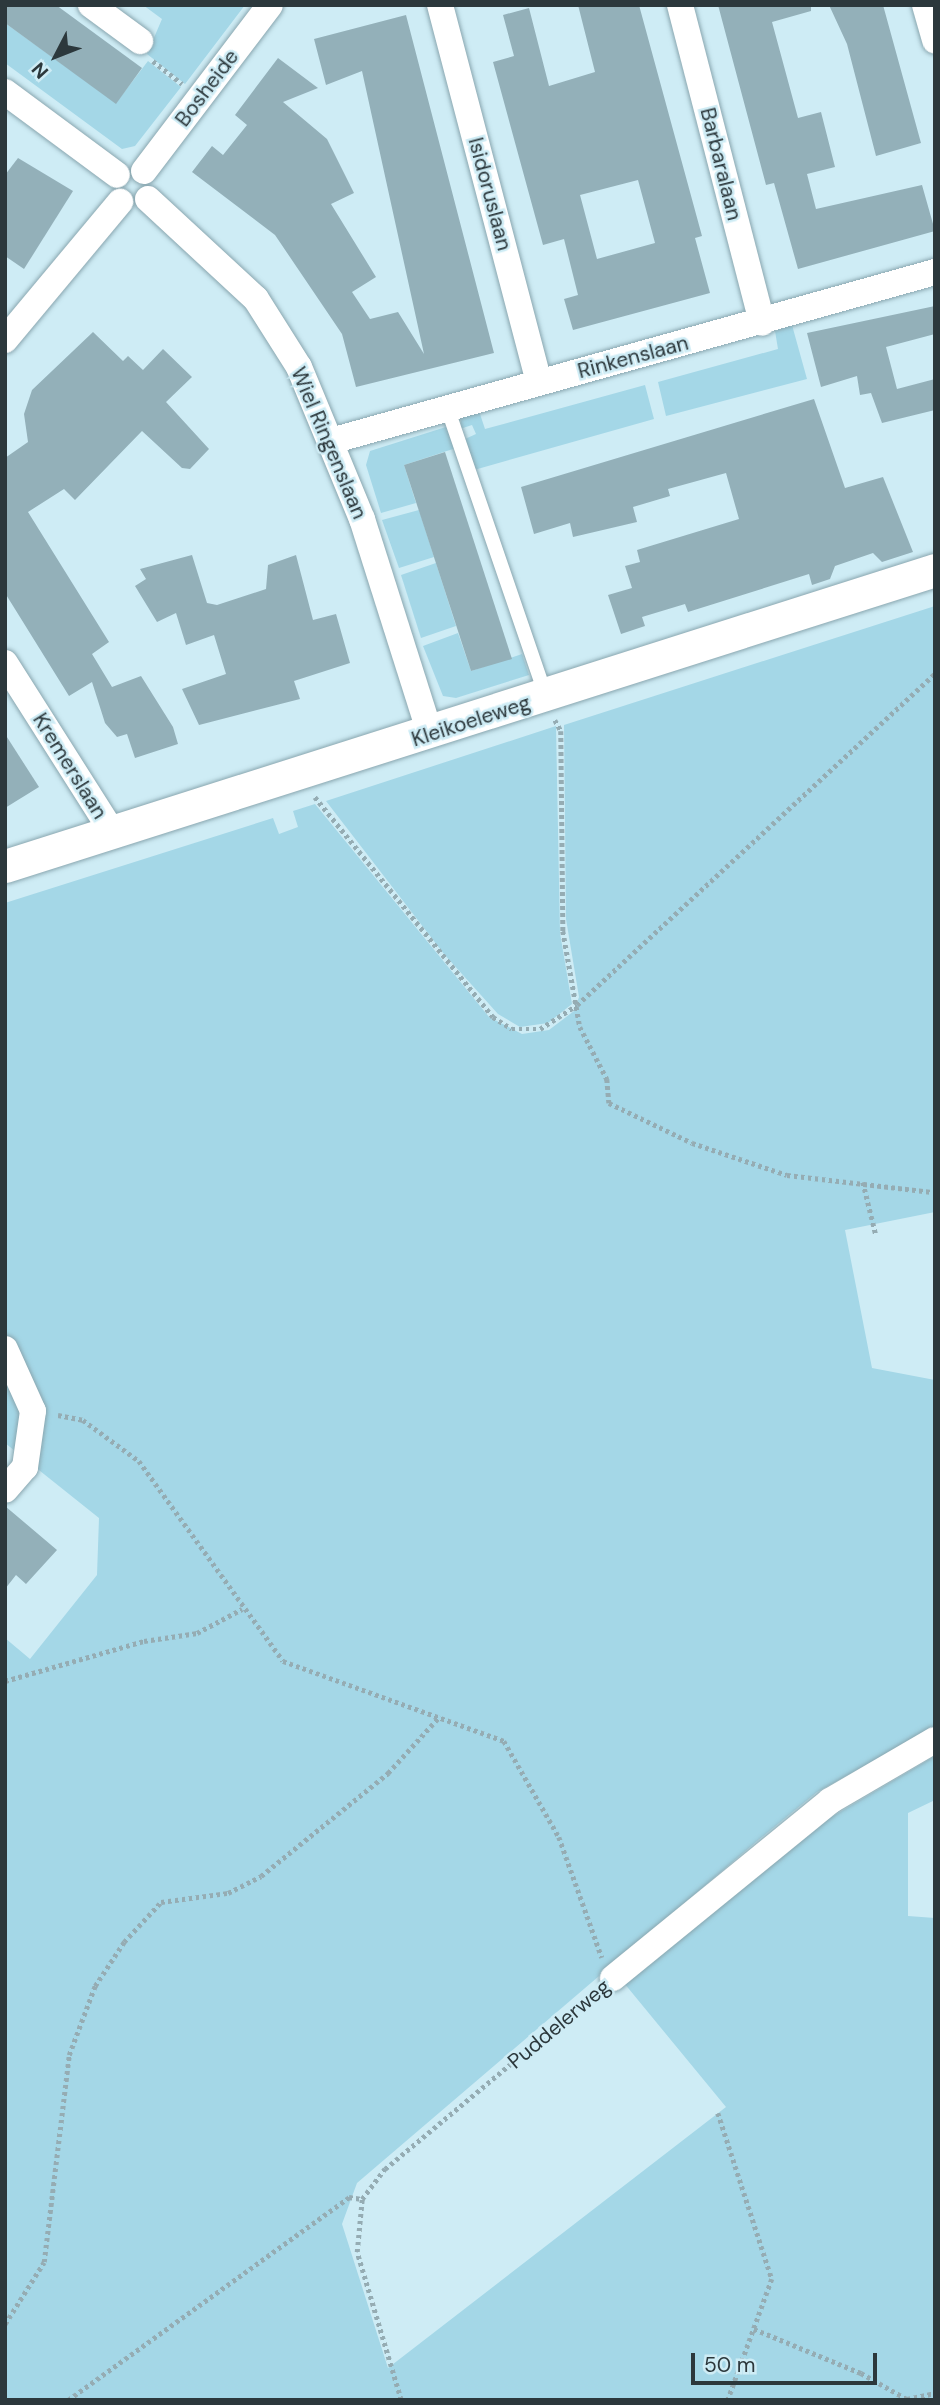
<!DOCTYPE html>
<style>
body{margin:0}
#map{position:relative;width:940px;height:2405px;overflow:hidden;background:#ceecf5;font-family:"DM Sans",sans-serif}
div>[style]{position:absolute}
.green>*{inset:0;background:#a4d7e7}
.building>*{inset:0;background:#93b0b9}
.path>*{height:4.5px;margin-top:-2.25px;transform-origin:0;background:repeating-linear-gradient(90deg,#95acb3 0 3.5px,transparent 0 7px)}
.roads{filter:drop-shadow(0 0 2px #89a6af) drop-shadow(0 0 2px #89a6af)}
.service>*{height:14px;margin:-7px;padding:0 7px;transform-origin:7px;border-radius:7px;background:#fff}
.minor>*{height:26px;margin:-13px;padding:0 13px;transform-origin:13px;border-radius:13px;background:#fff}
.tertiary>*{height:33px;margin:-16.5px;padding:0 16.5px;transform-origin:16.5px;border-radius:16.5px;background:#fff}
span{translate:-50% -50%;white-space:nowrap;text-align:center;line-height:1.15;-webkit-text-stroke:5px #ceecf5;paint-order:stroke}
.street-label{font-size:21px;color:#2c383c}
.frame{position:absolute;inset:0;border:7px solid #2c383c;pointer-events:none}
.north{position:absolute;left:21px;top:21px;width:70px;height:70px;-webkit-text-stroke:5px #ceecf5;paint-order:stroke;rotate:228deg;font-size:19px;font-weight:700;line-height:28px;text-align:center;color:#2c383c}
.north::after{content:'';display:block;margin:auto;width:24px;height:32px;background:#2c383c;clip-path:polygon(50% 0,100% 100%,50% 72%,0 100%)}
.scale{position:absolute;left:691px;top:2353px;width:186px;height:32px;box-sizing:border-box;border:4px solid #2c383c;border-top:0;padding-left:9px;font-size:21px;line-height:24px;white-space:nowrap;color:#2c383c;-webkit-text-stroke:5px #ceecf5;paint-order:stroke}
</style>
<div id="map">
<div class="green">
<div style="clip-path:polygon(143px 5px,245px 5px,185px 84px,147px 54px,162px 19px)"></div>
<div style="clip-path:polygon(5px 23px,116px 103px,148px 61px,181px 87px,135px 146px,122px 149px,5px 63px)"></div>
<div style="clip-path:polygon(792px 325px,807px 379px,666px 416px,658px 382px,778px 349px,775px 331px)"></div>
<div style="clip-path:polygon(645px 385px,654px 419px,474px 470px,465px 439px,476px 434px,472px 425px,460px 429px,462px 414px,479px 411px,485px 429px)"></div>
<div style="clip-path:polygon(449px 426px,456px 448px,404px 465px,416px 503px,381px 513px,366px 465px,370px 451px)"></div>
<div style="clip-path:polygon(419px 510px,434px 557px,399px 568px,382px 520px)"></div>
<div style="clip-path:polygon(436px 563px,456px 626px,421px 638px,401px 575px)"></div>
<div style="clip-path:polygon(935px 606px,935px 1212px,845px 1230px,872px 1368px,935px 1380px,935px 1727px,817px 1792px,757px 1841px,357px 2183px,342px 2224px,388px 2368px,726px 2107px,624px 1983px,796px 1838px,935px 1756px,935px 1800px,908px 1813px,908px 1916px,935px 1918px,935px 2400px,5px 2400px,5px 1638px,30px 1659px,97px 1575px,99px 1518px,5px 1443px,5px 903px,273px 818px,279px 834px,298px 827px,293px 811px,315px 804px,489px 1017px,522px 1034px,549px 1030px,574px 1011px,579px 997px,566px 919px,564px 725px)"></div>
<div style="clip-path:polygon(458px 633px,471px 671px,522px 654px,529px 675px,456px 698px,443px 696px,423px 646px)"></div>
<div style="clip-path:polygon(556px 726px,560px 933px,572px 1004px,548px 1023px,520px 1027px,498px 1014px,444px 954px,326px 801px)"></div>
</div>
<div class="building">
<div style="clip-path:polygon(5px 5px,56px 5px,142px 68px,116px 104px,5px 23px)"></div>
<div style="clip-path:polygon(evenodd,578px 5px,639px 5px,702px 236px,695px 238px,710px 293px,573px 330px,564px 299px,578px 295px,564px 239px,543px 245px,493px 62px,514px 56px,503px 15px,529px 8px,549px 86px,595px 72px,578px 5px,638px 180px,655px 243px,597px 259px,580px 195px,638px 180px)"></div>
<div style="clip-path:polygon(718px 5px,811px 5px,811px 11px,772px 22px,798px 118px,821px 112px,835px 167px,807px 174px,816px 209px,922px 185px,935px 231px,798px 269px,774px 183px,766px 185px)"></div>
<div style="clip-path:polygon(829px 5px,883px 5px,921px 143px,876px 156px,847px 44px)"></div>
<div style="clip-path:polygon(406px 15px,494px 353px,356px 387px,342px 334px,275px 235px,192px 172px,212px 146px,223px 155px,247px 125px,235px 115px,278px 58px,318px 88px,283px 102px,327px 139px,354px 193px,331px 204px,376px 277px,352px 292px,370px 319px,398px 312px,424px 354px,362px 71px,326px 85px,314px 39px)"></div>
<div style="clip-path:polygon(18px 158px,73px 191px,24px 269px,5px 256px,5px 175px)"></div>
<div style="clip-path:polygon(935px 306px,935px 334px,886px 347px,897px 389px,935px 379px,935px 410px,882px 423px,871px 393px,860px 395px,857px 376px,821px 387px,807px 333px)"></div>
<div style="clip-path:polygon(93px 332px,123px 361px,128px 356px,143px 370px,163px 349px,192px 377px,166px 402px,209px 449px,190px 469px,182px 468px,142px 431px,75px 500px,64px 489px,28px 512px,109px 642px,92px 654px,112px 687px,141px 676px,173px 727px,178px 744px,135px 758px,127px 734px,117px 737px,105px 723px,92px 682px,69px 696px,5px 593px,5px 458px,28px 442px,24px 414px,32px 390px)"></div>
<div style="clip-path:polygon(814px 399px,845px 488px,883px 477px,913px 552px,882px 562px,873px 553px,835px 566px,830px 579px,812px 585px,809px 574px,688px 612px,685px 604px,642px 617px,645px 626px,621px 634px,608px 595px,632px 588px,625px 566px,640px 562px,637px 550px,739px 519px,726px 473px,668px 489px,670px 496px,633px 507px,637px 522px,573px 537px,570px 523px,534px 534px,521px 487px)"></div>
<div style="clip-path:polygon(445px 452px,512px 659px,471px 671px,404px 465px)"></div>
<div style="clip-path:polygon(192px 555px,207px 603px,217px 605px,266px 589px,268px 565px,296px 555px,313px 620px,336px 614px,350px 663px,294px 681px,300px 699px,199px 725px,182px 689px,226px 674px,214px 635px,186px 645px,176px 613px,157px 622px,135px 586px,146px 579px,140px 569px)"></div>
<div style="clip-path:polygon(5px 734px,39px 787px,5px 808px)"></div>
<div style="clip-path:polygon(5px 1506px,57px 1550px,26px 1584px,16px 1575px,5px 1589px)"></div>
</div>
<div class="path">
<div style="left:153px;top:61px;width:37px;rotate:38deg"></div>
<div style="left:555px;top:720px;width:13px;rotate:61deg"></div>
<div style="left:561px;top:731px;width:200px;rotate:89.4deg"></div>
<div style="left:563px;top:931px;width:97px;rotate:80deg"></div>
<div style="left:580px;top:1027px;width:59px;rotate:62.6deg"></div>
<div style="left:607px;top:1079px;width:24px;rotate:85deg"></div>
<div style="left:609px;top:1103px;width:92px;rotate:25.7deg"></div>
<div style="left:692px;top:1143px;width:100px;rotate:18.6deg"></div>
<div style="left:787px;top:1175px;width:146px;rotate:6.7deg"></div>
<div style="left:315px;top:797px;width:283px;rotate:51deg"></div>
<div style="left:493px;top:1017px;width:22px;rotate:32deg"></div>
<div style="left:512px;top:1029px;width:28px"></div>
<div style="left:540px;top:1029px;width:44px;rotate:-33deg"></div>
<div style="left:577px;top:1005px;width:488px;rotate:-42.8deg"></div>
<div style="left:863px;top:1182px;width:55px;rotate:76.2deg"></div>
<div style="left:58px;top:1415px;width:25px;rotate:11deg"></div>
<div style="left:83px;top:1420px;width:69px;rotate:36.2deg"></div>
<div style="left:139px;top:1461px;width:246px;rotate:54.2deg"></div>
<div style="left:283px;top:1661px;width:235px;rotate:19.9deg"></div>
<div style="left:504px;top:1741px;width:111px;rotate:60.2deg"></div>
<div style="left:559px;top:1837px;width:128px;rotate:70.4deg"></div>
<div style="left:5px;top:1681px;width:145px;rotate:-16.1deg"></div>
<div style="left:144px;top:1641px;width:54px;rotate:-8.6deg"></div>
<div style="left:197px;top:1633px;width:51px;rotate:-28.1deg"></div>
<div style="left:718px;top:2113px;width:175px;rotate:72deg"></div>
<div style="left:772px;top:2279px;width:129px;rotate:110deg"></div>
<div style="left:5px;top:2324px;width:73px;rotate:-57.8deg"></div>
<div style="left:44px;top:2262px;width:209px;rotate:-83.1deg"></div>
<div style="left:69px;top:2055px;width:74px;rotate:-69.4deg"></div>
<div style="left:95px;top:1986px;width:53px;rotate:-56.6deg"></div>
<div style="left:124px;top:1942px;width:54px;rotate:-47.2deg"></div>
<div style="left:161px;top:1902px;width:68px;rotate:-7.7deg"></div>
<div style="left:228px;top:1893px;width:37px;rotate:-27deg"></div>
<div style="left:261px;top:1876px;width:164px;rotate:-39deg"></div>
<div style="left:388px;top:1773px;width:77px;rotate:-47.6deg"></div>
<div style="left:754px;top:2329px;width:116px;rotate:22.4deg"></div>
<div style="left:861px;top:2373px;width:53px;rotate:29.5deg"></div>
<div style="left:907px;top:2399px;width:29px;rotate:-12deg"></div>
<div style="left:68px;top:2400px;width:347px;rotate:-35.8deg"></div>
<div style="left:349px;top:2197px;width:13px;rotate:9deg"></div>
<div style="left:401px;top:2400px;width:154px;rotate:-106.6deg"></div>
<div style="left:357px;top:2252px;width:53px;rotate:-84.6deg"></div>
<div style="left:362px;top:2199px;width:38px;rotate:-53deg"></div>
<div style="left:385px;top:2169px;width:276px;rotate:-39.9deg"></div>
</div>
<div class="roads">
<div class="service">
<div style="left:447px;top:407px;width:305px;rotate:71.1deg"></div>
</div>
<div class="minor">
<div style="left:91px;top:5px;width:61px;rotate:36.3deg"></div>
<div style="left:440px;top:5px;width:390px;rotate:75.3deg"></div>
<div style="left:680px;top:5px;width:328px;rotate:75.5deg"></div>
<div style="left:925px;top:5px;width:37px;rotate:74deg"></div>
<div style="left:5px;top:92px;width:139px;rotate:36.5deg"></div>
<div style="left:144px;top:171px;width:208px;rotate:-52.8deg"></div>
<div style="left:148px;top:199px;width:147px;rotate:42.8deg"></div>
<div style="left:256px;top:299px;width:80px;rotate:57.7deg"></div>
<div style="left:299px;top:367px;width:165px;rotate:67.5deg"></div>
<div style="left:362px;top:519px;width:225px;rotate:72.4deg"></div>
<div style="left:5px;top:340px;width:180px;rotate:-50.2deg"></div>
<div style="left:331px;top:441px;width:627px;rotate:-15.63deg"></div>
<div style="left:5px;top:663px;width:201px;rotate:57.6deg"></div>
<div style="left:5px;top:1349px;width:68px;rotate:65.7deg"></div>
<div style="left:33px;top:1411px;width:57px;rotate:98.1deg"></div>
<div style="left:25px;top:1467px;width:30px;rotate:131deg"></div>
<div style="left:613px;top:1978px;width:280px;rotate:-39.2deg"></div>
<div style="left:830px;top:1801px;width:121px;rotate:-30.2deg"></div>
</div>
<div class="tertiary">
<div style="left:5px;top:866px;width:976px;rotate:-17.66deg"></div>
</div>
</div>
<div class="street-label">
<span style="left:207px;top:88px;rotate:-53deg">Bosheide</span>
<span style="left:721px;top:164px;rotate:76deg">Barbaralaan</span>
<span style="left:490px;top:194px;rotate:75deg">Isidoruslaan</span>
<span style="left:633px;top:357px;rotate:-15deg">Rinkenslaan</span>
<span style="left:329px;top:443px;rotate:67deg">Wiel Ringenslaan</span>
<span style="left:471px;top:721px;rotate:-18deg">Kleikoeleweg</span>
<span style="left:70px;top:766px;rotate:58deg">Kremerslaan</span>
<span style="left:559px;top:2024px;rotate:-40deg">Puddelerweg</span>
</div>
<div class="frame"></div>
<div class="north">N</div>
<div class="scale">50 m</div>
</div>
